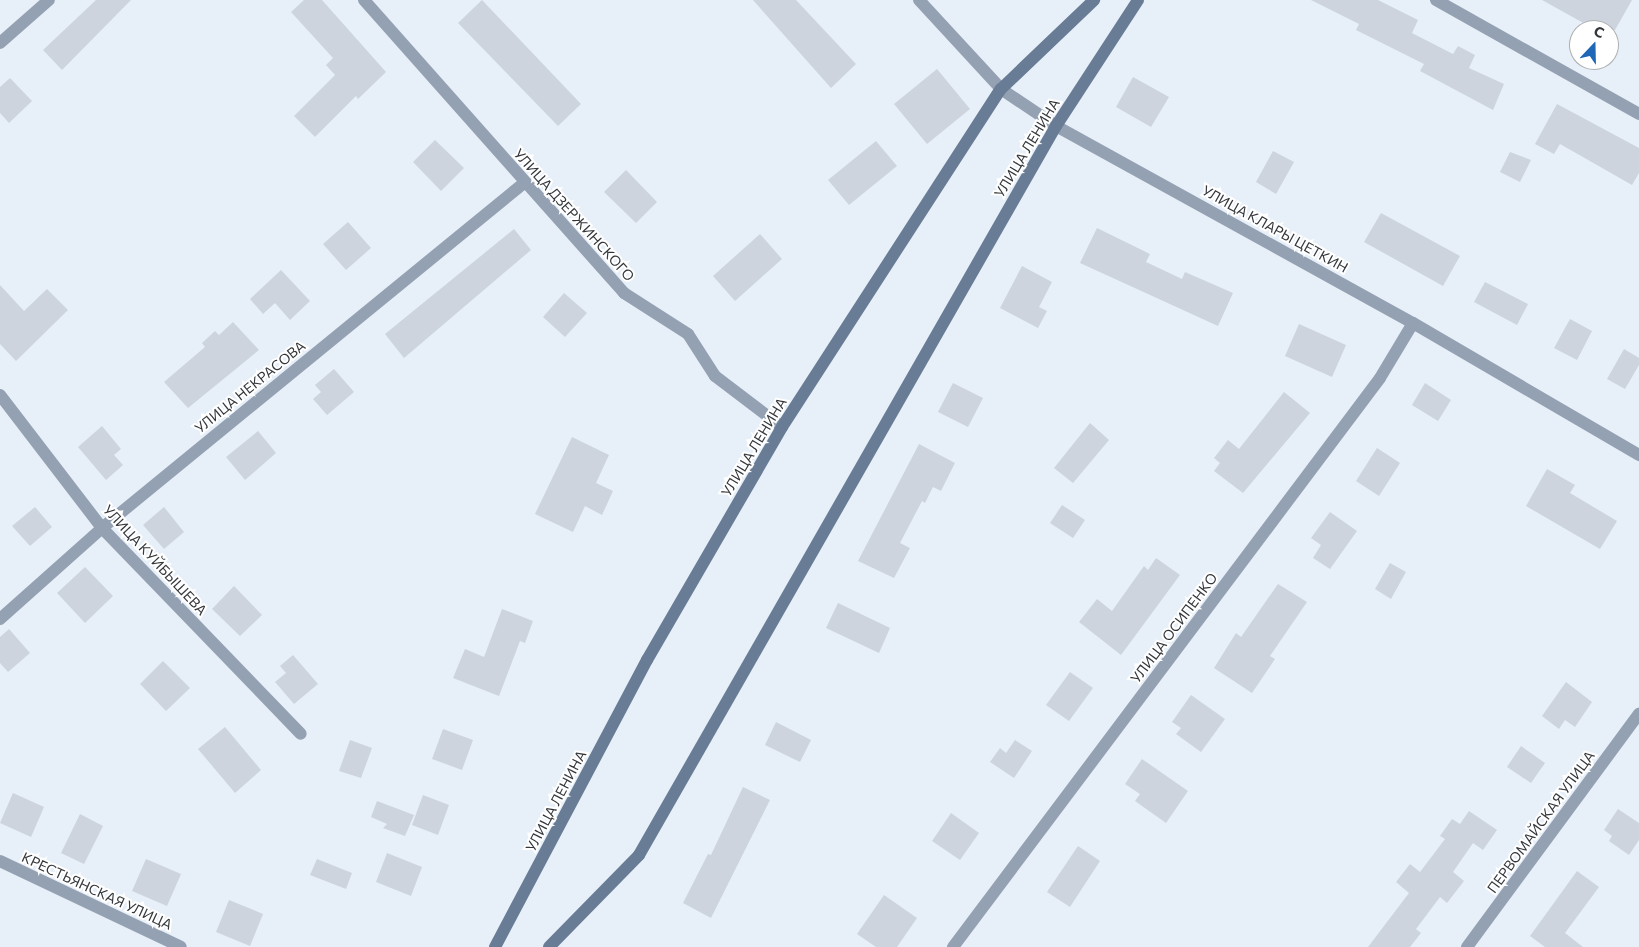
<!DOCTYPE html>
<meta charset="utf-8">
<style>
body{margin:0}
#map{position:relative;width:1639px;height:947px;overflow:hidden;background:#e7eff8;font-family:Commissioner,sans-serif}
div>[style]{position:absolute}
.building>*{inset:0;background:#cdd4dd}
.street>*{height:12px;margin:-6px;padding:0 6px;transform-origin:6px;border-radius:6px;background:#94a1b2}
.secondary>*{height:12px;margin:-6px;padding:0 6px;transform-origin:6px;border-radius:6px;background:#697c95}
span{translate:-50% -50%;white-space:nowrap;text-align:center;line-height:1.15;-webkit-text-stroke:4px #fff;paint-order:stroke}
.street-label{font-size:14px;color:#33363a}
.north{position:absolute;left:1569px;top:20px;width:50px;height:50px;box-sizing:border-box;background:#fff;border:1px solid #adafb0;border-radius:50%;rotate:21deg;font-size:14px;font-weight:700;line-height:20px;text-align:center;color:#33363a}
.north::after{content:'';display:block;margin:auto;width:18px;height:22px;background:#1e66b6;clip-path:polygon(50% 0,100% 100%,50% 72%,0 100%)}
</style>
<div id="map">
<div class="building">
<div style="clip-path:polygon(96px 0,131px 0,62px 70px,43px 50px)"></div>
<div style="clip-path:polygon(304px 0,322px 0,386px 72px,358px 99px,356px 96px,315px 137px,294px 116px,335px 75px,326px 65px,333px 58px,291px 12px)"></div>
<div style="clip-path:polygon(482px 0,581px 104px,558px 126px,458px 23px)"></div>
<div style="clip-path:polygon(753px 0,796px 0,856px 64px,831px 88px)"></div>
<div style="clip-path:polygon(1311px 0,1378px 0,1418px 20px,1412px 33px,1453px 54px,1458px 46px,1475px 55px,1469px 68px,1504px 84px,1493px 110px,1420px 71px,1424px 64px,1356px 30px,1359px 24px)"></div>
<div style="clip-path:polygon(1542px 0,1632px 0,1615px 30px,1596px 30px)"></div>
<div style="clip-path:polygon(937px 69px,970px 109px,927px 144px,894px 104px)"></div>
<div style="clip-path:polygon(1133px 77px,1169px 97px,1151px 127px,1116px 107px)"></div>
<div style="clip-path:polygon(10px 78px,32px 101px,9px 123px,0 113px,0 87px)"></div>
<div style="clip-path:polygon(1557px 104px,1639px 148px,1639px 173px,1632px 185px,1560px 144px,1554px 154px,1535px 144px)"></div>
<div style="clip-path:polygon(435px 140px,464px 168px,441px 191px,413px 162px)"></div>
<div style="clip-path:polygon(876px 141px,897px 166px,849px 205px,828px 180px)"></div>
<div style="clip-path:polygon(1273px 151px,1294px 162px,1276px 194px,1256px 182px)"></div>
<div style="clip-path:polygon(1510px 152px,1531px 160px,1520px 182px,1500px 172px)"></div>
<div style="clip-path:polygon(626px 170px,657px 202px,636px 223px,604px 192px)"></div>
<div style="clip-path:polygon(1381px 213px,1460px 256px,1443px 286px,1364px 242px)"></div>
<div style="clip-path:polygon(348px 222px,371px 248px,346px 270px,323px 244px)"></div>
<div style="clip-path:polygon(1097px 228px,1150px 254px,1146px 262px,1182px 279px,1185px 272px,1233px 293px,1218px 326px,1080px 263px)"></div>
<div style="clip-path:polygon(514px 229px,531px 250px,404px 358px,385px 334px)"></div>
<div style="clip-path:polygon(760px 234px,782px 259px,735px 301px,713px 276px)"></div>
<div style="clip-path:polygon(1022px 266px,1052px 282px,1039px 307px,1047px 311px,1038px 328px,1000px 308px)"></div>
<div style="clip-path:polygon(281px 270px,310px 301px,290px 320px,275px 303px,263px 314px,250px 299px)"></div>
<div style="clip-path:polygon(1485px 282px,1528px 304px,1517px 325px,1474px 302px)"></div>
<div style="clip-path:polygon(0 285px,24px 311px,47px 289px,68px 310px,16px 361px,0 344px)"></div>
<div style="clip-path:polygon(564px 293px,587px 313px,565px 337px,543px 317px)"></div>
<div style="clip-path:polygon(1570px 319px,1592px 331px,1577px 360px,1554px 348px)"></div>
<div style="clip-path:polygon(233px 322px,259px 350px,188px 408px,164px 382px,205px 347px,202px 343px,215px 331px,219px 335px)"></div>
<div style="clip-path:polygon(1299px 324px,1346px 345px,1332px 377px,1285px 356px)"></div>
<div style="clip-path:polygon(1624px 349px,1639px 358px,1639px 365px,1625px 389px,1607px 379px)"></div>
<div style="clip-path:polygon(334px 369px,354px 392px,327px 415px,313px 399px,321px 392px,315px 385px)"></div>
<div style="clip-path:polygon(953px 383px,983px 398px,968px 427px,938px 412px)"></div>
<div style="clip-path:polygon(1425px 383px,1451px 400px,1438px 421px,1412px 405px)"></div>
<div style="clip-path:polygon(1284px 392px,1310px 413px,1243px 493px,1214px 471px,1220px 463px,1214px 458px,1228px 440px,1239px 449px)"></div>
<div style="clip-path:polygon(1090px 423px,1109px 440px,1073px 483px,1054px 468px)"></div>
<div style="clip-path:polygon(102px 426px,121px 449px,114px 455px,123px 465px,106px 480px,78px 447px)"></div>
<div style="clip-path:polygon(258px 431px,276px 453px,245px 480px,226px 457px)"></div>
<div style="clip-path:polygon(572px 437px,609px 455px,596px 483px,613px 491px,602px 515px,585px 506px,573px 532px,535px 514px)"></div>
<div style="clip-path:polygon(919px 444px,955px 463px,941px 491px,933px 487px,925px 503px,922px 501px,900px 543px,910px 548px,894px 578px,858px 561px)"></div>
<div style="clip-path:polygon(1377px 448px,1400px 463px,1379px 496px,1356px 481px)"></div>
<div style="clip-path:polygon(1547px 469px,1575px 485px,1570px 493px,1617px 521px,1600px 549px,1526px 506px)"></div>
<div style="clip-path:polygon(1062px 505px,1085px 520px,1073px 538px,1050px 523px)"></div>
<div style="clip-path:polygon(35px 507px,52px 527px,30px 546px,12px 526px)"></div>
<div style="clip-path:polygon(164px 507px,184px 532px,164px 549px,143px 525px)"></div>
<div style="clip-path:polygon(1330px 512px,1357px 531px,1330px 569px,1313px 558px,1321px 545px,1311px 538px)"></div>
<div style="clip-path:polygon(1156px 558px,1180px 575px,1121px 655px,1079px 622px,1097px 599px,1112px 611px,1144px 566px,1148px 570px)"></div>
<div style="clip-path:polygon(1390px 563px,1406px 572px,1391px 599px,1375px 589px)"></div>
<div style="clip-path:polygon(85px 567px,113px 596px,85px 623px,57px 593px)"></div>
<div style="clip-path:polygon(1278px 584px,1307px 602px,1270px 656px,1275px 659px,1252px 693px,1214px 668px,1236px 633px,1241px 637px)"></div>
<div style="clip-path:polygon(234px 586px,262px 615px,240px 636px,212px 609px)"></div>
<div style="clip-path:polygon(838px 603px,890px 628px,879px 653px,826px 628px)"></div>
<div style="clip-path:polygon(502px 609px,533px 621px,525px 643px,520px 641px,499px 696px,453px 678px,465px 649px,484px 657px)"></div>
<div style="clip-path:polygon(9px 629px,30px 653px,8px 672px,0 663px,0 637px)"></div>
<div style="clip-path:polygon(293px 655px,318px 684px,294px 704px,275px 682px,286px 673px,280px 666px)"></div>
<div style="clip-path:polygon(163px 661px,190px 688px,166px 711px,140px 684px)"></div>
<div style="clip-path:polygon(1070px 672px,1093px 688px,1069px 721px,1046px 705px)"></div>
<div style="clip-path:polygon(1566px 682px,1592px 702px,1575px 727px,1565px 720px,1559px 729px,1542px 716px)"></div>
<div style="clip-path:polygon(1191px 695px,1225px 719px,1201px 752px,1176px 734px,1181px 728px,1172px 722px)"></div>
<div style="clip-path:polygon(776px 722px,811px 740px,800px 762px,765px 745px)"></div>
<div style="clip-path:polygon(225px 727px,261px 770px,235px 793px,198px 749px)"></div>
<div style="clip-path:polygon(443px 729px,473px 740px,462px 770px,432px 759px)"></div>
<div style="clip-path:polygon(350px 740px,372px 748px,361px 778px,339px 771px)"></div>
<div style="clip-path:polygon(1015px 740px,1032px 751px,1014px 778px,990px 762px,1000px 748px,1006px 753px)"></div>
<div style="clip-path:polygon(1521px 746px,1545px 763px,1531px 783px,1507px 767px)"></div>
<div style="clip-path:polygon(1142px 759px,1188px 791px,1166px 823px,1135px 801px,1140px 794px,1125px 784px)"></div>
<div style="clip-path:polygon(743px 787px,770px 800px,711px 918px,683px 903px,708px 854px,711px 855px)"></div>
<div style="clip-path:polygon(13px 793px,44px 807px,31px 837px,0 823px)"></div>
<div style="clip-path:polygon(423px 795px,449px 805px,438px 835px,412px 825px)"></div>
<div style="clip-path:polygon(377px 801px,414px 815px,405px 836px,383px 828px,387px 824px,371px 817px)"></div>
<div style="clip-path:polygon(1618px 809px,1639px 823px,1639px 840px,1629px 855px,1609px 841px,1612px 836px,1604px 830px)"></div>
<div style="clip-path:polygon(1469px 811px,1497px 830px,1483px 850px,1473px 843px,1453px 872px,1464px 881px,1447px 903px,1440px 897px,1416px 929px,1421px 933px,1410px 947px,1368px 947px,1409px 893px,1396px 882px,1410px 864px,1420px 872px,1445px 839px,1440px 836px,1452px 819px,1460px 824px)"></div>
<div style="clip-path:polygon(951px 813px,979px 833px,960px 860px,932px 841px)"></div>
<div style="clip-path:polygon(80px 814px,103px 826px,84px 864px,61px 853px)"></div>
<div style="clip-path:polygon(1078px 846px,1100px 861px,1070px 907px,1047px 892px)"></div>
<div style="clip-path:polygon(387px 853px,422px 867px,411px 896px,376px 882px)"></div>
<div style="clip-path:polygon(146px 859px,181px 874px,167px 906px,132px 891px)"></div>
<div style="clip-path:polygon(317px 859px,352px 873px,346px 889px,310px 875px)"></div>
<div style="clip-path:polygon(1577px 871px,1599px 887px,1565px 933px,1583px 947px,1545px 947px,1530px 936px)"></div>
<div style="clip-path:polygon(884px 895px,917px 918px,897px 947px,876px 947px,857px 934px)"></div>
<div style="clip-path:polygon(229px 900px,263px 914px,250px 946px,216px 932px)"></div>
</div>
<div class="street">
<div style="left:364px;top:0;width:392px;rotate:48.4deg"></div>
<div style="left:624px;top:293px;width:76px;rotate:32.6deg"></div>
<div style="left:688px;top:334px;width:50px;rotate:57.3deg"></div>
<div style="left:715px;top:376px;width:84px;rotate:37.3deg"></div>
<div style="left:919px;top:0;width:121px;rotate:47.3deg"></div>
<div style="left:1001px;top:89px;width:66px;rotate:33.9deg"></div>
<div style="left:1056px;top:126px;width:408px;rotate:28.9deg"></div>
<div style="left:1413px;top:323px;width:262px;rotate:30.3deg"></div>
<div style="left:1436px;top:0;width:233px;rotate:29.3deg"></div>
<div style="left:0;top:43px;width:65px;rotate:-41.3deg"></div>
<div style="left:0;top:395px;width:168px;rotate:52.5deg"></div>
<div style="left:102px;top:528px;width:286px;rotate:46deg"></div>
<div style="left:0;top:619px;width:137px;rotate:-41.7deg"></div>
<div style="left:102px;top:528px;width:545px;rotate:-39.27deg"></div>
<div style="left:0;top:861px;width:200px;rotate:25.4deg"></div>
<div style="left:953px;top:947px;width:711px;rotate:-53.11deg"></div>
<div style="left:1380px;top:378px;width:64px;rotate:-59deg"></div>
<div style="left:1467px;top:947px;width:290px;rotate:-53.6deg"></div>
</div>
<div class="secondary">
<div style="left:495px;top:947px;width:325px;rotate:-62.1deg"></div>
<div style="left:647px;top:660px;width:269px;rotate:-59.9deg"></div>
<div style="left:782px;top:427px;width:403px;rotate:-57.1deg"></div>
<div style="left:1001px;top:89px;width:129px;rotate:-43.7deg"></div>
<div style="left:549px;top:947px;width:129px;rotate:-45.6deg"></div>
<div style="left:639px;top:855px;width:840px;rotate:-60.23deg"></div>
<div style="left:1056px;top:126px;width:150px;rotate:-56.9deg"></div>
</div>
<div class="street-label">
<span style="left:1027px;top:148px;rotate:-59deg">УЛИЦА ЛЕНИНА</span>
<span style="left:574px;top:215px;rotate:48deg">УЛИЦА ДЗЕРЖИНСКОГО</span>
<span style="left:1275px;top:229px;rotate:29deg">УЛИЦА КЛАРЫ ЦЕТКИН</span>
<span style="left:250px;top:387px;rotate:-39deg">УЛИЦА НЕКРАСОВА</span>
<span style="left:754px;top:447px;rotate:-59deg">УЛИЦА ЛЕНИНА</span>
<span style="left:155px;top:560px;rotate:47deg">УЛИЦА КУЙБЫШЕВА</span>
<span style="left:1174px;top:628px;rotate:-53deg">УЛИЦА ОСИПЕНКО</span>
<span style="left:556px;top:801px;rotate:-62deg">УЛИЦА ЛЕНИНА</span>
<span style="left:1541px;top:822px;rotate:-54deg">ПЕРВОМАЙСКАЯ УЛИЦА</span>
<span style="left:97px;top:891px;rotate:25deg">КРЕСТЬЯНСКАЯ УЛИЦА</span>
</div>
<div class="north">С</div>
</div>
